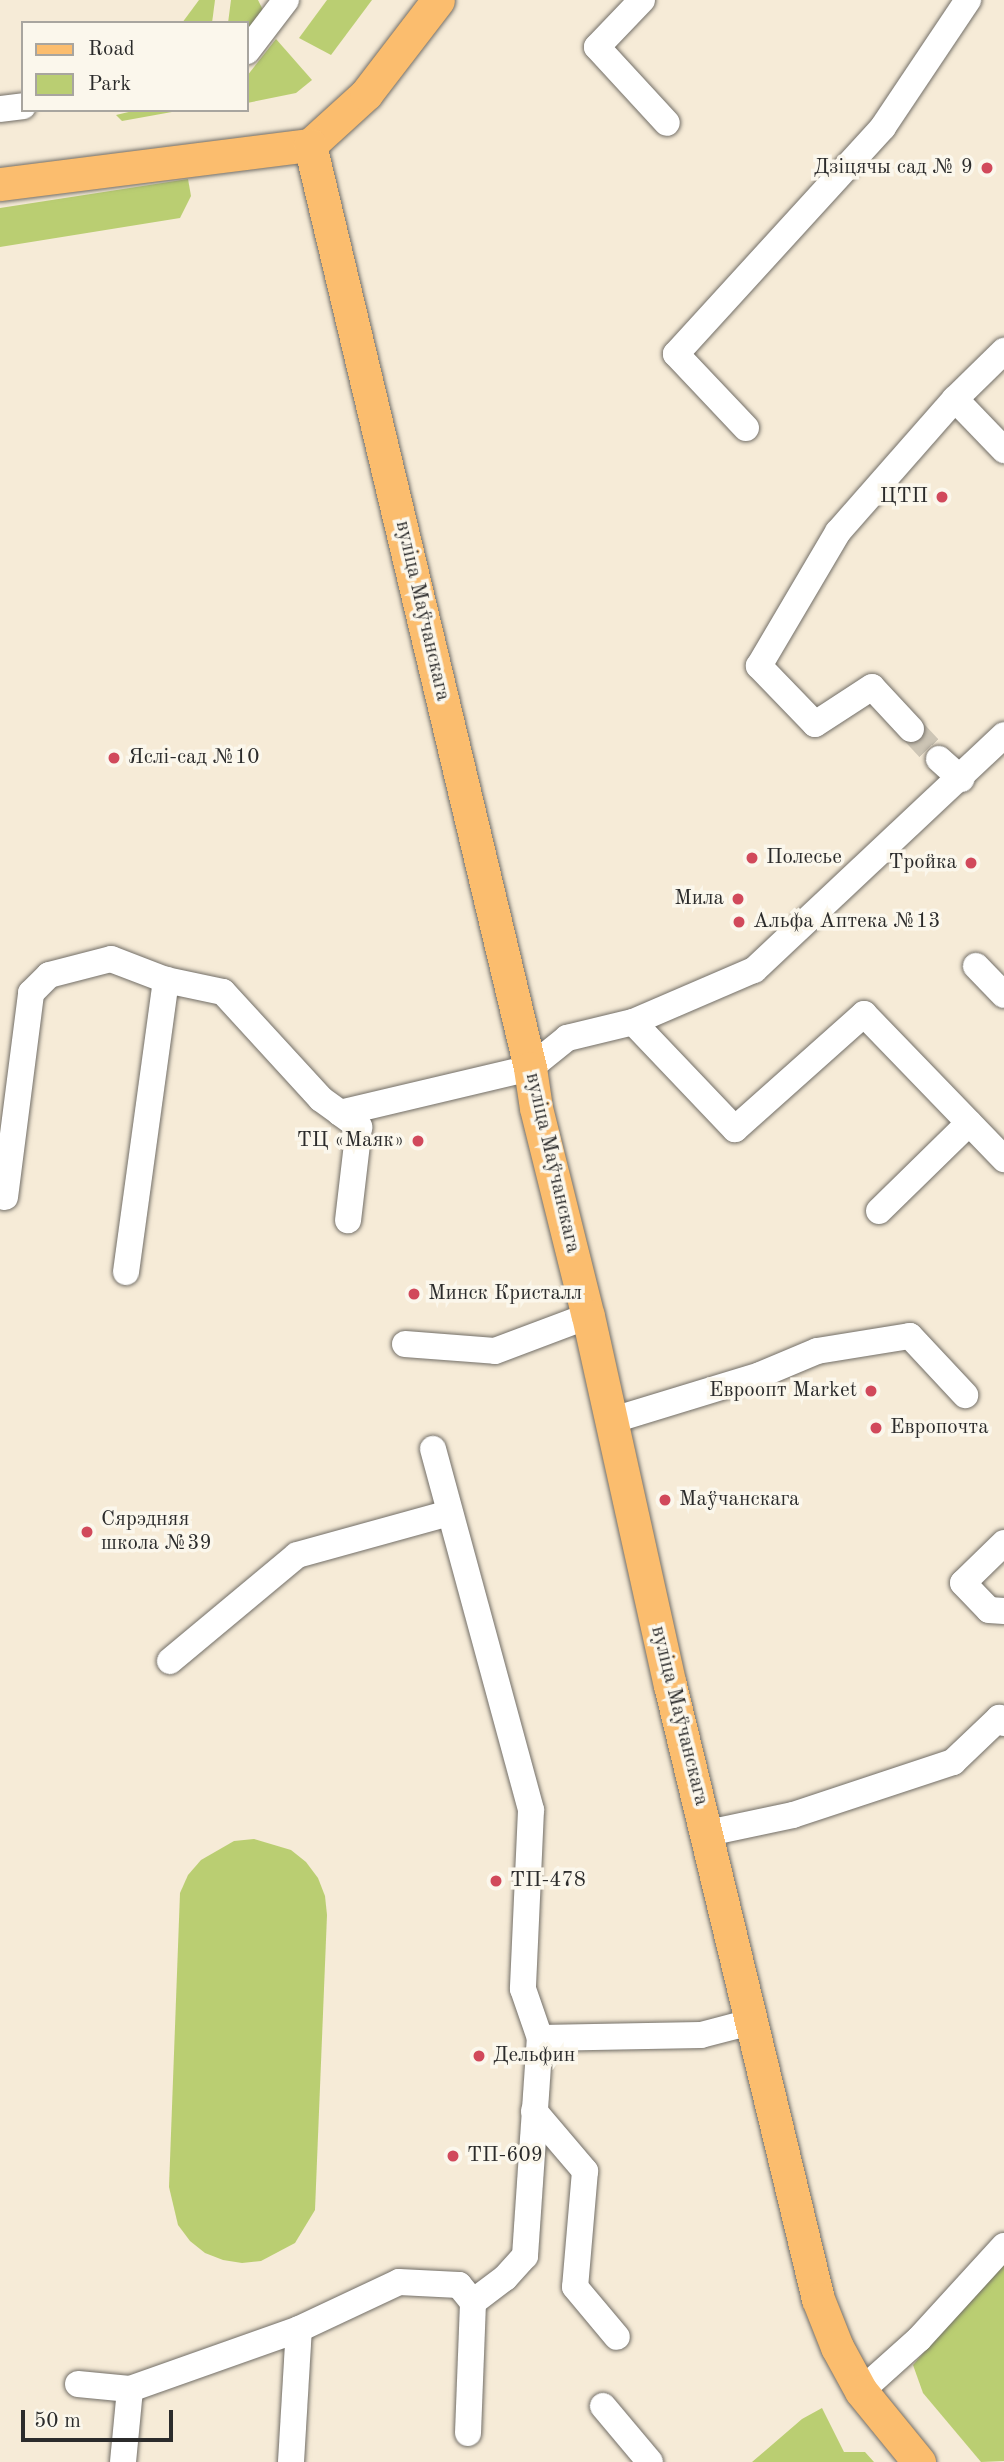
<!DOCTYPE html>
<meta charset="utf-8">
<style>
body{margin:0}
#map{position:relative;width:1004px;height:2462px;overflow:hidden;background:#f6ebd7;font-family:"Old Standard TT",serif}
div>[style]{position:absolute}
.green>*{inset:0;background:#bace72}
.minor-tunnel>*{height:26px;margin-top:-13px;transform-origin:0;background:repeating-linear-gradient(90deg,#cdc5b5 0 26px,transparent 0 39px)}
.roads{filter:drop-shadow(0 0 2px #726e67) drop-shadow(0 0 2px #726e67)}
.minor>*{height:26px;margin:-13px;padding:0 13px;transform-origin:13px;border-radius:13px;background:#fff}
.major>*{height:33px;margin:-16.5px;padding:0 16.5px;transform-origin:16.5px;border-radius:16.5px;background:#fbbd6e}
.dots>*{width:19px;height:19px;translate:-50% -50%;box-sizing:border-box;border:4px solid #fbf7ec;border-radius:50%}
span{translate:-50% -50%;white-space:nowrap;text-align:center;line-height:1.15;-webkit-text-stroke:7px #fbf7ec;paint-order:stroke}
.poi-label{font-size:21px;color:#2b2b2b}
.right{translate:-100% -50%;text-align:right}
.left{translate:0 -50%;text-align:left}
.street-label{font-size:21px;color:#2b2b2b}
.legend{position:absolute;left:21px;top:21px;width:228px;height:91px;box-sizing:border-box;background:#fbf7ec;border:2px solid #a8a59f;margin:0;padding:9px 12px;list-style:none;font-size:21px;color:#2b2b2b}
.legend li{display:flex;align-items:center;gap:14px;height:35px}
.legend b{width:35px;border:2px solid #a8a59f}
.scale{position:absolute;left:21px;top:2410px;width:152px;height:32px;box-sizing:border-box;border:4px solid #2b2b2b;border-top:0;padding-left:9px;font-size:21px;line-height:24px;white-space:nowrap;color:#2b2b2b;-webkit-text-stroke:5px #fbf7ec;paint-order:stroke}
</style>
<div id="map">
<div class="green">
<div style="clip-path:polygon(199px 0,215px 0,212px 23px,182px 23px)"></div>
<div style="clip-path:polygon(231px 0,258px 0,263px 10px,247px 31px,247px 23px,228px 23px)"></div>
<div style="clip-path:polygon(327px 0,372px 0,331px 55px,299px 38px)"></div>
<div style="clip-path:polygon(276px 39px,312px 80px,296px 93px,247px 103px,247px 76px)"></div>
<div style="clip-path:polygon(137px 110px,183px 110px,122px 121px,116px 115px)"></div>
<div style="clip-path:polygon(188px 179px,191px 196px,180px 218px,0 247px,0 208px)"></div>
<div style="clip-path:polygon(254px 1839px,291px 1850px,306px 1862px,318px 1878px,325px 1896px,327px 1915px,315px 2210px,295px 2243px,261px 2261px,242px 2263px,223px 2260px,205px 2253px,190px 2241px,178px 2225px,169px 2187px,180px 1893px,188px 1875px,201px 1860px,234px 1841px)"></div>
<div style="clip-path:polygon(1004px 2260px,1004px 2461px,981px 2462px,923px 2393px,913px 2365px)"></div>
<div style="clip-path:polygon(822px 2408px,844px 2452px,865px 2452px,874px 2462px,752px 2462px,802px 2419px)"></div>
</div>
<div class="minor-tunnel">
<div style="left:911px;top:729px;width:41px;rotate:47deg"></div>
</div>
<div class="roads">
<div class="minor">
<div style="left:642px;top:0;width:65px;rotate:133.8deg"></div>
<div style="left:597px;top:47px;width:103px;rotate:47.4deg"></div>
<div style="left:247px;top:51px;width:64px;rotate:-52.6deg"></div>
<div style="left:0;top:109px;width:23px;rotate:-7deg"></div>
<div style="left:955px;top:399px;width:71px;rotate:46.1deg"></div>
<div style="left:746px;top:428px;width:102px;rotate:-133.4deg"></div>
<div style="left:676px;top:354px;width:307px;rotate:-47.6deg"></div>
<div style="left:883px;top:127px;width:153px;rotate:-56.2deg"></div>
<div style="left:911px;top:729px;width:57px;rotate:-132.9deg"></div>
<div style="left:872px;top:687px;width:68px;rotate:147deg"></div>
<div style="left:815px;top:724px;width:81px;rotate:-134deg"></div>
<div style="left:759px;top:666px;width:156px;rotate:-59.5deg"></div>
<div style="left:838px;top:532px;width:177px;rotate:-48.7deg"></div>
<div style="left:955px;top:399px;width:69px;rotate:-44.4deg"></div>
<div style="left:939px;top:759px;width:30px;rotate:42deg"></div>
<div style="left:976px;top:966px;width:40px;rotate:46deg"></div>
<div style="left:633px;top:1022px;width:148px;rotate:46.4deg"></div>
<div style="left:735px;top:1129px;width:173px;rotate:-41.7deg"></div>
<div style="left:864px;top:1014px;width:202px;rotate:46deg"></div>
<div style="left:340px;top:1113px;width:24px;rotate:36deg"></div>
<div style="left:359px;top:1127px;width:94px;rotate:96.7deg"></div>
<div style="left:5px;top:1197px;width:206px;rotate:-82.7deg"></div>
<div style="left:31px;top:993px;width:25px;rotate:-45deg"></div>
<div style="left:49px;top:975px;width:64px;rotate:-14.5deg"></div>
<div style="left:111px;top:959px;width:59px;rotate:20.9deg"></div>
<div style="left:166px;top:980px;width:58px;rotate:11.9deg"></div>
<div style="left:223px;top:992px;width:145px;rotate:47.5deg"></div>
<div style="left:321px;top:1099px;width:24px;rotate:36deg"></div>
<div style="left:340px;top:1113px;width:195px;rotate:-13.3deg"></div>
<div style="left:530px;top:1068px;width:48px;rotate:-39deg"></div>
<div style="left:567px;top:1038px;width:68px;rotate:-13.6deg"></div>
<div style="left:633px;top:1022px;width:132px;rotate:-23.3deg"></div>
<div style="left:754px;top:970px;width:343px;rotate:-43.2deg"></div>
<div style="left:879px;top:1211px;width:126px;rotate:-44.4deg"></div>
<div style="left:126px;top:1272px;width:295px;rotate:-82.2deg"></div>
<div style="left:405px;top:1344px;width:90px;rotate:4.4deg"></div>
<div style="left:495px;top:1351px;width:99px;rotate:-20.6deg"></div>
<div style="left:610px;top:1421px;width:157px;rotate:-17deg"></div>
<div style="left:760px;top:1375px;width:62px;rotate:-22.8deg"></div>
<div style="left:817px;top:1351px;width:94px;rotate:-9.2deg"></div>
<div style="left:910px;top:1336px;width:81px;rotate:47deg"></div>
<div style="left:433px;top:1449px;width:374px;rotate:74.8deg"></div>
<div style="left:531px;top:1810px;width:179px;rotate:92.6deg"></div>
<div style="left:523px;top:1989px;width:52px;rotate:70.9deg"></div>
<div style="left:540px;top:2038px;width:161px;rotate:-1.1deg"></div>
<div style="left:701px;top:2035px;width:52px;rotate:-14.6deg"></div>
<div style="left:1004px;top:1543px;width:57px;rotate:135.7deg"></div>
<div style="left:963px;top:1583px;width:37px;rotate:46deg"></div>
<div style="left:989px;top:1610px;width:15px;rotate:4deg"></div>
<div style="left:170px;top:1661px;width:165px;rotate:-39.8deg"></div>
<div style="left:297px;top:1555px;width:158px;rotate:-15.4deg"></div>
<div style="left:708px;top:1833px;width:87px;rotate:-12deg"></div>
<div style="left:793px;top:1815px;width:169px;rotate:-18.3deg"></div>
<div style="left:953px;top:1762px;width:64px;rotate:-43.7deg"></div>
<div style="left:999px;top:1718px;width:7px;rotate:45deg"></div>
<div style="left:534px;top:2111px;width:79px;rotate:49.6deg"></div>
<div style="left:585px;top:2171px;width:116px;rotate:94.9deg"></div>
<div style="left:575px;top:2287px;width:65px;rotate:50deg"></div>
<div style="left:78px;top:2384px;width:52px;rotate:5.5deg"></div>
<div style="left:130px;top:2389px;width:179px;rotate:-19.5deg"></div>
<div style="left:299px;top:2329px;width:110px;rotate:-25.2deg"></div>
<div style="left:399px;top:2282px;width:60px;rotate:2.9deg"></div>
<div style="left:459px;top:2285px;width:22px;rotate:51deg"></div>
<div style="left:473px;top:2302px;width:40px;rotate:-37deg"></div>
<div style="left:505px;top:2278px;width:30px;rotate:-48deg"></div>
<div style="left:525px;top:2256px;width:219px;rotate:-86.1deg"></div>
<div style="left:861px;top:2391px;width:78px;rotate:-41.9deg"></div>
<div style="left:919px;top:2339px;width:126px;rotate:-47.6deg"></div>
<div style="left:603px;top:2406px;width:73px;rotate:50deg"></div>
<div style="left:468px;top:2433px;width:131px;rotate:-87.8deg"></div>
<div style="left:123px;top:2462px;width:73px;rotate:-84.5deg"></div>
<div style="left:291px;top:2462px;width:133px;rotate:-86.6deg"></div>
</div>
<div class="major">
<div style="left:310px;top:145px;width:76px;rotate:-42.3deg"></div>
<div style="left:366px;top:94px;width:118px;rotate:-52.5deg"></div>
<div style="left:0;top:184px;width:312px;rotate:-7.2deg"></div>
<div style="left:310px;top:145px;width:949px;rotate:76.59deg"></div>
<div style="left:530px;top:1068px;width:40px;rotate:81.5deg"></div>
<div style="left:536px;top:1108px;width:214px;rotate:76deg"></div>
<div style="left:588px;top:1316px;width:378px;rotate:77.5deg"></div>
<div style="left:670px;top:1685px;width:632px;rotate:76.45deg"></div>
<div style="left:818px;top:2299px;width:52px;rotate:68.4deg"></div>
<div style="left:837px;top:2347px;width:50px;rotate:61.4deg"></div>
<div style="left:861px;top:2391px;width:92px;rotate:50.8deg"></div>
</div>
</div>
<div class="dots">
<div style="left:987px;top:168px;background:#d1495b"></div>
<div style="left:942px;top:497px;background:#d1495b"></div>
<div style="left:114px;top:758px;background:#d1495b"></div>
<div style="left:752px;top:858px;background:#d1495b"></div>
<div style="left:971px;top:863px;background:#d1495b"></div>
<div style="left:738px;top:899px;background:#d1495b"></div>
<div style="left:739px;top:922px;background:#d1495b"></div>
<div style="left:418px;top:1141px;background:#d1495b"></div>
<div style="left:414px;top:1294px;background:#d1495b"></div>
<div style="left:871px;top:1391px;background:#d1495b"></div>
<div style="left:876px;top:1428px;background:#d1495b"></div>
<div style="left:665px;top:1500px;background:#d1495b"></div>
<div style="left:87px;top:1532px;background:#d1495b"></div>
<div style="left:496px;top:1881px;background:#d1495b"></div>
<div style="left:479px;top:2056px;background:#d1495b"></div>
<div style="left:453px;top:2156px;background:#d1495b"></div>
</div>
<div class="poi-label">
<span class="right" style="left:973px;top:168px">Дзіцячы сад № 9</span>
<span class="right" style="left:928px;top:497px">ЦТП</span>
<span class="left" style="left:128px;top:758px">Яслі-сад №10</span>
<span class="left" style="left:766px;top:858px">Полесье</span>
<span class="right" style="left:957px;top:863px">Тройка</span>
<span class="right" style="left:724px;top:899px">Мила</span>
<span class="left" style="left:753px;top:922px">Альфа Аптека №13</span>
<span class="right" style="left:404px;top:1141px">ТЦ «Маяк»</span>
<span class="left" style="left:428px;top:1294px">Минск Кристалл</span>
<span class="right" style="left:857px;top:1391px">Евроопт Market</span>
<span class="left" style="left:890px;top:1428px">Европочта</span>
<span class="left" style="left:679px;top:1500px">Маўчанскага</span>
<span class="left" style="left:101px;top:1532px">Сярэдняя<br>школа №39</span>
<span class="left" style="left:510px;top:1881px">ТП-478</span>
<span class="left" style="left:493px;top:2056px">Дельфин</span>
<span class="left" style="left:467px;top:2156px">ТП-609</span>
</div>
<div class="street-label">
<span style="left:422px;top:611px;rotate:77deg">вуліца Маўчанскага</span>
<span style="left:552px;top:1163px;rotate:77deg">вуліца Маўчанскага</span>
<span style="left:679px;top:1716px;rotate:76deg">вуліца Маўчанскага</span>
</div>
<ul class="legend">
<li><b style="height:9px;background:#fbbd6e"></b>Road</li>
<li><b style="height:19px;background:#bace72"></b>Park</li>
</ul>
<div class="scale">50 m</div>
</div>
